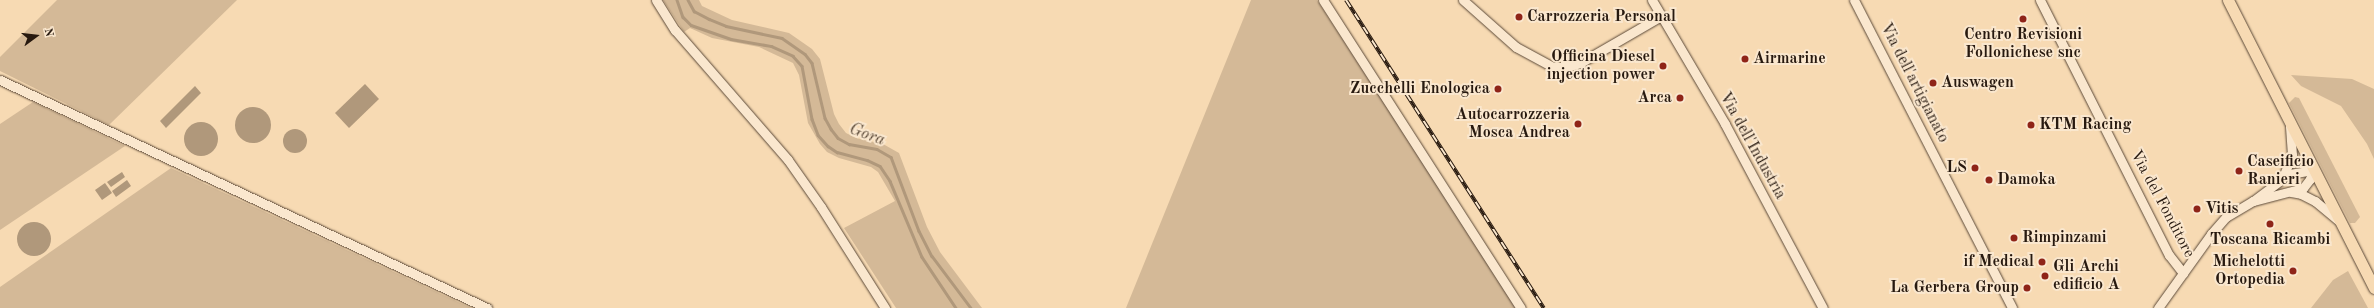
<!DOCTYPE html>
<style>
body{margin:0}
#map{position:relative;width:2374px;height:308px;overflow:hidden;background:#f7dab3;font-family:"Old Standard TT",serif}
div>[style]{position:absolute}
.green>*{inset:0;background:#d4b997}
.water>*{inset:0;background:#b0987b}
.round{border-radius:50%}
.stream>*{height:2.5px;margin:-1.25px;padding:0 1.25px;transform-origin:1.25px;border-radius:1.25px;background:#b0987b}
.roads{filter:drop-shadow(0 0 1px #5b4938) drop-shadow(0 0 1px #5b4938)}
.minor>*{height:9px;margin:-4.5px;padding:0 4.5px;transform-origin:4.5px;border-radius:4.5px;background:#fae7ce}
.major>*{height:11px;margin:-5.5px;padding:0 5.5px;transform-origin:5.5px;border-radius:5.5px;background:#f7dab3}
.rail>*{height:4px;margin-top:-2px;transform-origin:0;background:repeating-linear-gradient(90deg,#fae7ce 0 8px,#27190f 0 16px);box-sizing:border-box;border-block:1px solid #27190f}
.dots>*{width:11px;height:11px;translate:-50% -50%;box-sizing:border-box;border:2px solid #fae7ce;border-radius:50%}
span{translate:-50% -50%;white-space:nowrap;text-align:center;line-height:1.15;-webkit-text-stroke:4px #fae7ce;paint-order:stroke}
.poi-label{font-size:16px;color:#27190f;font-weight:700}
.left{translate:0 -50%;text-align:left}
.right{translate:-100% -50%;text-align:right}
.street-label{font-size:16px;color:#27190f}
.water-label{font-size:17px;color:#5e4c3a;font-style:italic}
.north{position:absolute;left:16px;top:16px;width:40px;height:40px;-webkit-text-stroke:3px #fae7ce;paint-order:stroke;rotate:75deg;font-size:11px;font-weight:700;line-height:16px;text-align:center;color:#27190f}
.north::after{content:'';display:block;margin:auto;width:14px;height:18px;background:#27190f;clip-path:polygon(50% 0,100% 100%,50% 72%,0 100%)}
</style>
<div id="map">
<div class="green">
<div style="clip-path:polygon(57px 0,237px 0,109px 125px,0 71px,0 57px)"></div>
<div style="clip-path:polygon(663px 0,699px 0,702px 6px,732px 20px,789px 33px,812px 49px,820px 59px,834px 114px,839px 124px,846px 133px,856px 138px,883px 144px,899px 153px,927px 227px,940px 252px,982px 308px,896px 308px,844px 228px,895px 201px,878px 172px,871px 167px,839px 158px,827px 152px,820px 144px,808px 123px,799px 75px,793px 63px,759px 47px,712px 38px,690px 28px,684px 32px)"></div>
<div style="clip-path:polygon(1251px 0,1317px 0,1517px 308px,1126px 308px)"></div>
<div style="clip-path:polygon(2291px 75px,2352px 79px,2374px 89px,2374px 159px,2367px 144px,2341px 106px,2301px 86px)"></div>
<div style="clip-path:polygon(2295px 97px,2299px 98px,2360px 217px,2355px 223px,2350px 223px,2289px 103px)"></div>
<div style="clip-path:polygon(33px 102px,125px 146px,0 230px,0 124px)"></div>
<div style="clip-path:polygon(171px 168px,471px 308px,0 308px,0 287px)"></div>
<div style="clip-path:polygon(2348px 271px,2368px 308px,2311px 308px,2333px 280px)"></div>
</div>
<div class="water">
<div style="clip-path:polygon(365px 84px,379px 99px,349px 128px,335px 113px)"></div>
<div style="clip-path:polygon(195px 86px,201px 93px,166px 128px,160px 121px)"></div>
<div class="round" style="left:235px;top:107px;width:36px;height:36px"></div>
<div class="round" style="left:184px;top:122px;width:34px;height:34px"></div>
<div class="round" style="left:283px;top:129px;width:24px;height:24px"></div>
<div style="clip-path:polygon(122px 172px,125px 177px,111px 187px,107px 182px)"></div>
<div style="clip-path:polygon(127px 180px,131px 186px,116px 197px,112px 191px)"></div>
<div style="clip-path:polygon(105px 183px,112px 193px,102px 200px,95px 190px)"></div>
<div class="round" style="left:17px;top:222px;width:34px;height:34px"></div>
</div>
<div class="stream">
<div style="left:677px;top:0;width:18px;rotate:71deg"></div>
<div style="left:683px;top:17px;width:11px;rotate:45deg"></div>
<div style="left:691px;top:25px;width:42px;rotate:19.3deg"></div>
<div style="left:731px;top:39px;width:41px;rotate:9.9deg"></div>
<div style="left:771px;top:46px;width:24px;rotate:24deg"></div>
<div style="left:793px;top:56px;width:13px;rotate:48deg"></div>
<div style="left:802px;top:66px;width:54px;rotate:79.3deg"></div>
<div style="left:812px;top:119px;width:17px;rotate:69deg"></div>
<div style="left:818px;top:135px;width:15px;rotate:48deg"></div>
<div style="left:828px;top:146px;width:11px;rotate:34deg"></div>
<div style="left:837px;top:152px;width:31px;rotate:15deg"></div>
<div style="left:867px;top:160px;width:14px;rotate:25deg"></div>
<div style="left:880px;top:166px;width:18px;rotate:56deg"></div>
<div style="left:890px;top:181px;width:82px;rotate:67.2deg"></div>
<div style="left:922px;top:257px;width:61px;rotate:56.3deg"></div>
<div style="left:688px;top:0;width:13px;rotate:61deg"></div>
<div style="left:694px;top:11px;width:17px;rotate:28deg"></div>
<div style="left:709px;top:19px;width:18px;rotate:22deg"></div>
<div style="left:726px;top:26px;width:57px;rotate:12.1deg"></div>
<div style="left:782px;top:38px;width:28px;rotate:35deg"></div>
<div style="left:805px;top:54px;width:11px;rotate:52deg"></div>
<div style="left:812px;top:63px;width:57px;rotate:76.7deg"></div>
<div style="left:825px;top:118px;width:13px;rotate:61deg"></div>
<div style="left:831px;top:129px;width:11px;rotate:52deg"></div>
<div style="left:838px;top:138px;width:13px;rotate:29deg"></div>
<div style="left:849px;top:144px;width:28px;rotate:10deg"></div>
<div style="left:877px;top:149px;width:16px;rotate:30deg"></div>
<div style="left:891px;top:157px;width:79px;rotate:69.3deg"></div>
<div style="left:919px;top:231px;width:28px;rotate:63deg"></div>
<div style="left:932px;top:256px;width:65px;rotate:53.1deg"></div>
</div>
<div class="roads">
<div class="minor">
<div style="left:656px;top:0;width:36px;rotate:58deg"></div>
<div style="left:675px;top:30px;width:172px;rotate:49deg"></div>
<div style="left:788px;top:160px;width:57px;rotate:54.9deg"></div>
<div style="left:821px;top:207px;width:120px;rotate:57.6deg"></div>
<div style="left:1323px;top:0;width:366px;rotate:57.3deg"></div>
<div style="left:1463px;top:0;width:71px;rotate:41.6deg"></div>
<div style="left:1516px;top:47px;width:42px;rotate:28.4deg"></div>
<div style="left:1553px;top:67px;width:14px"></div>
<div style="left:1567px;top:67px;width:14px;rotate:-17deg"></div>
<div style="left:1580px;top:63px;width:94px;rotate:-30.1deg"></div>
<div style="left:1652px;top:0;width:144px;rotate:59.5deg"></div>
<div style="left:1725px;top:124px;width:208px;rotate:62deg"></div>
<div style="left:1854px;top:0;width:346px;rotate:62.8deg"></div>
<div style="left:2040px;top:0;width:286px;rotate:63.2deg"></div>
<div style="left:2169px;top:255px;width:23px;rotate:52deg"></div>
<div style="left:0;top:80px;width:538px;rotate:25.09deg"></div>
<div style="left:2283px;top:177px;width:24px;rotate:-68deg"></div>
<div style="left:2292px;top:155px;width:29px;rotate:-94deg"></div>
<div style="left:2291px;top:192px;width:10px;rotate:11deg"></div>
<div style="left:2301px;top:194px;width:16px;rotate:27deg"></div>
<div style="left:2315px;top:201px;width:31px;rotate:40deg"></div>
<div style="left:2158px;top:308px;width:91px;rotate:-54.4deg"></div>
<div style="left:2211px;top:234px;width:23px;rotate:-49deg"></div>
<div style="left:2226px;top:217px;width:31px;rotate:-31deg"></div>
<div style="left:2253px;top:201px;width:45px;rotate:-36.9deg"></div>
<div style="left:2289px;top:174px;width:25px;rotate:-9deg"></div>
<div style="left:2314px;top:170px;width:10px;rotate:114deg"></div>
<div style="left:2310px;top:179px;width:11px;rotate:128deg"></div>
<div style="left:2303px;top:188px;width:52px;rotate:165.4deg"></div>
</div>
<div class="major">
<div style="left:2228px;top:0;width:323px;rotate:63.1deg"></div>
</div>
</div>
<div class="rail">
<div style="left:1346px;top:0;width:366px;rotate:57.3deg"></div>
</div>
<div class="dots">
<div style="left:1519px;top:17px;background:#8f2418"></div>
<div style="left:2023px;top:19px;background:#8f2418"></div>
<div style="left:1745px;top:59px;background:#8f2418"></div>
<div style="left:1663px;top:66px;background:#8f2418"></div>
<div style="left:1933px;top:83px;background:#8f2418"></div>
<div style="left:1498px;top:89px;background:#8f2418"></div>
<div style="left:1680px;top:98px;background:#8f2418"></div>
<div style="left:1578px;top:124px;background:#8f2418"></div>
<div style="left:2031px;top:125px;background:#8f2418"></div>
<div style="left:1975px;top:168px;background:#8f2418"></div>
<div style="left:2239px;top:171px;background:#8f2418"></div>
<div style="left:1989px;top:180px;background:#8f2418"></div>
<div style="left:2197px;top:209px;background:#8f2418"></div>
<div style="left:2270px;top:224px;background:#8f2418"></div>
<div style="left:2014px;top:238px;background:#8f2418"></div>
<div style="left:2042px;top:262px;background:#8f2418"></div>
<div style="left:2293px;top:271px;background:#8f2418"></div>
<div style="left:2045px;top:276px;background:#8f2418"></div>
<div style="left:2027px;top:288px;background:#8f2418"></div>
</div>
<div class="poi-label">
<span class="left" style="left:1527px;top:17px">Carrozzeria Personal</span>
<span style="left:2023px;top:44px">Centro Revisioni<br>Follonichese snc</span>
<span class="right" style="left:1655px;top:66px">Officina Diesel<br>injection power</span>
<span class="left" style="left:1753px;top:59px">Airmarine</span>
<span class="left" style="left:1941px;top:83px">Auswagen</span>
<span class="right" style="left:1490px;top:89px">Zucchelli Enologica</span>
<span class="right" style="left:1672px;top:98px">Arca</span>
<span class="right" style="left:1570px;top:124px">Autocarrozzeria<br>Mosca Andrea</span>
<span class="left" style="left:2039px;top:125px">KTM Racing</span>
<span class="left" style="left:2247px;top:171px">Caseificio<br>Ranieri</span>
<span class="right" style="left:1967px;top:168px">LS</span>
<span class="left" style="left:1997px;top:180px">Damoka</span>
<span class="left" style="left:2205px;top:209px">Vitis</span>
<span class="left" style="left:2022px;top:238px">Rimpinzami</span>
<span style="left:2270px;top:240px">Toscana Ricambi</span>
<span class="right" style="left:2034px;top:262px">if Medical</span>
<span class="right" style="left:2285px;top:271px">Michelotti<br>Ortopedia</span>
<span class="left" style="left:2053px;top:276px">Gli Archi<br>edificio A</span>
<span class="right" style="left:2019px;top:288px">La Gerbera Group</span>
</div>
<div class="street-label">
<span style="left:1914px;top:83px;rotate:63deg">Via dell'artigianato</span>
<span style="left:1752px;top:146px;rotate:61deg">Via dell'Industria</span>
<span style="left:2162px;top:204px;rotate:62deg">Via del Fonditore</span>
</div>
<div class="water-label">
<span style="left:867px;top:135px;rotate:20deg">Gora</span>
</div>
<div class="north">N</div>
</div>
